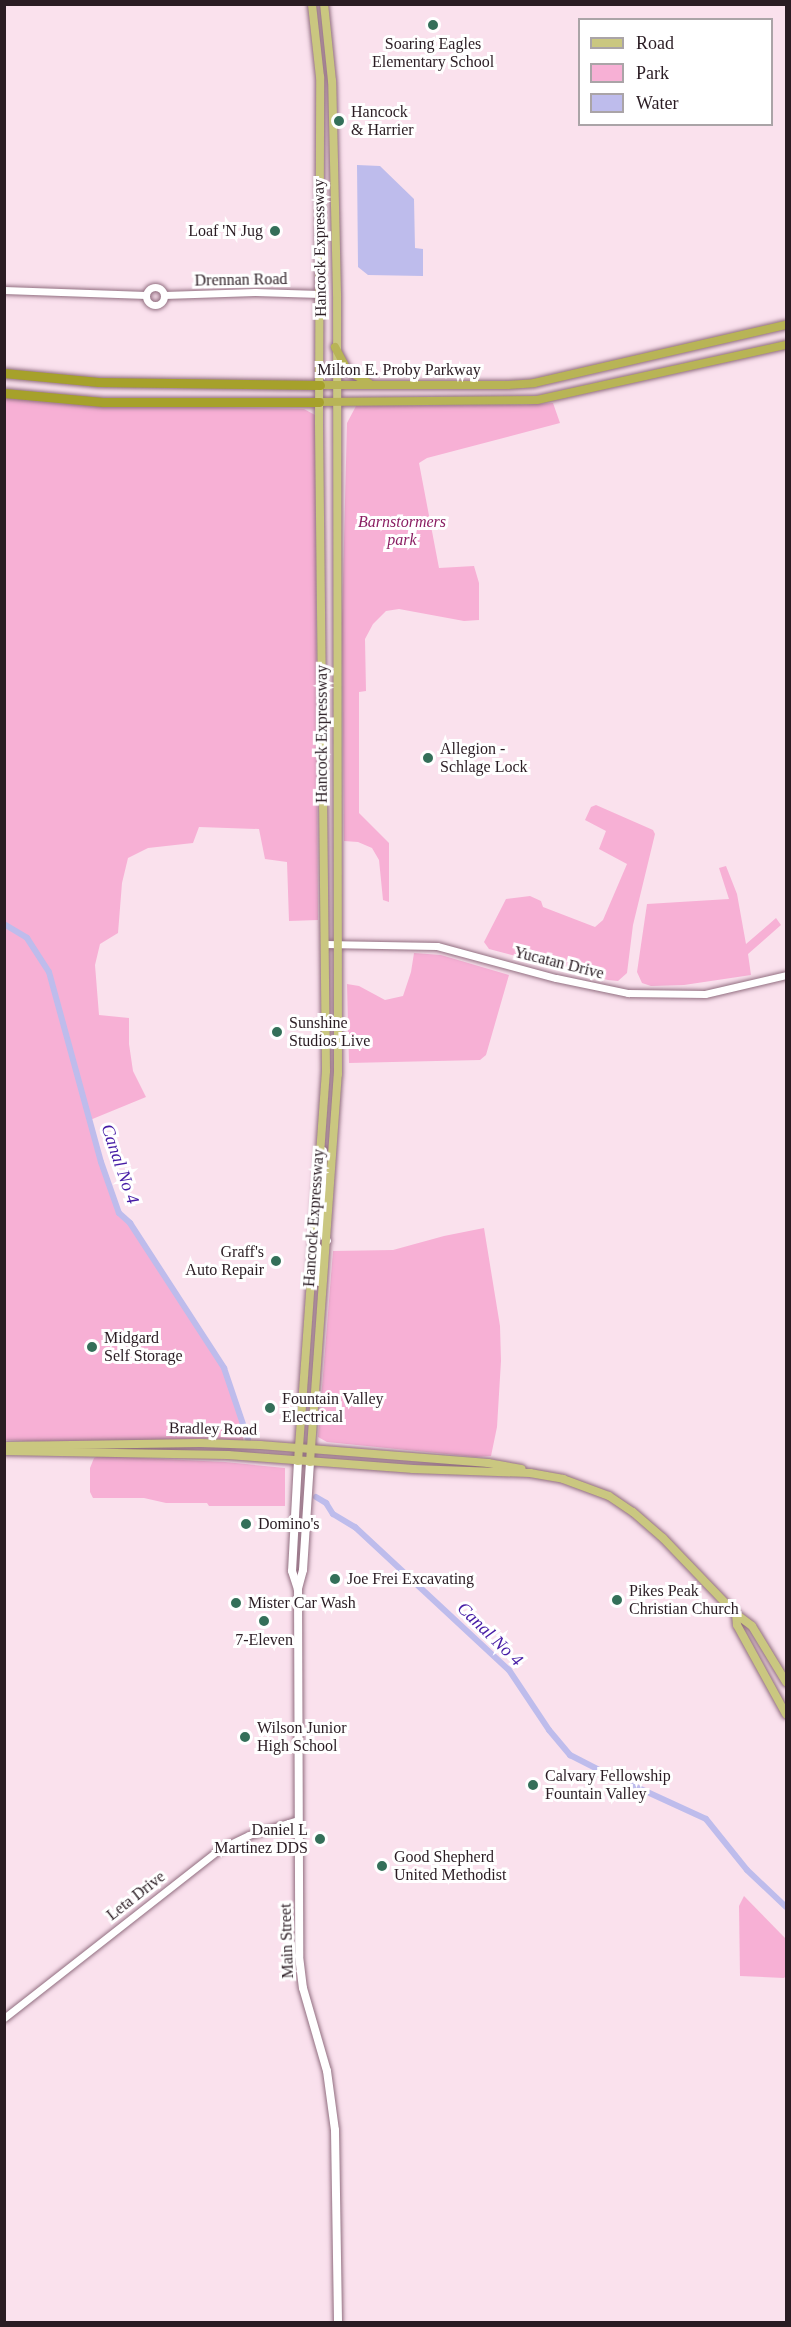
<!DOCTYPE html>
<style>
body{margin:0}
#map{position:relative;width:791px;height:2327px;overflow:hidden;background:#fae1ed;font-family:"Times New Roman",serif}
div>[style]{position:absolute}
.green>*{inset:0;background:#f7b0d5}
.water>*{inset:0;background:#bebcec}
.canal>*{height:6px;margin:-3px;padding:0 3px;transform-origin:3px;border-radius:3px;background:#bebcec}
.roads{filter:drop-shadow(0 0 2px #916e80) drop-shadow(0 0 2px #916e80)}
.tertiary>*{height:7px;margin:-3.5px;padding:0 3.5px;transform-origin:3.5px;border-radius:3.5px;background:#fff}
.tertiary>.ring{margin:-3.5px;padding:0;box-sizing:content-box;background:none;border:7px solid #fff;border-radius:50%}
.secondary>*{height:8px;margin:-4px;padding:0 4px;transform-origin:4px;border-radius:4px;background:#fff}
.primary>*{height:8px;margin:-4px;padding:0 4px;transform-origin:4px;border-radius:4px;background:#cac780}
.trunk>*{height:8px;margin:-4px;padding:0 4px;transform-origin:4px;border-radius:4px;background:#b8b456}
.motorway>*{height:9px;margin:-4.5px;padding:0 4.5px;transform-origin:4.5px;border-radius:4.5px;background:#a6a12b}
.dots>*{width:16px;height:16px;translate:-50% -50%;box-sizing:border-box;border:3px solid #fff;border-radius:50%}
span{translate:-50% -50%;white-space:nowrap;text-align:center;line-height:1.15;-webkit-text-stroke:6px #fff;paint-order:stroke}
.poi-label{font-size:16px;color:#2a1c23}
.left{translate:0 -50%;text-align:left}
.right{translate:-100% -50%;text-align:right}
.street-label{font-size:16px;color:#2a1c23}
.park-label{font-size:16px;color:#8b1f63;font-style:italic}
.water-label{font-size:18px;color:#451ba5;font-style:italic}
.frame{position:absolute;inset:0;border:6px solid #2a1c23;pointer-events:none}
.legend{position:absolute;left:578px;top:18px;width:195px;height:108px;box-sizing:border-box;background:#fff;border:2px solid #aaa4a7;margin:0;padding:8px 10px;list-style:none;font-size:18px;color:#2a1c23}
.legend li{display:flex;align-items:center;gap:12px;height:30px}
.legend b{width:30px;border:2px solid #aaa4a7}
</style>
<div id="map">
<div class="green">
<div style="clip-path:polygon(5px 398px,65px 404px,304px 409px,315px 415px,318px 920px,289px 921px,287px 862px,265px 859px,259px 829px,199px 827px,193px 843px,148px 848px,128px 858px,122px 883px,118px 933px,100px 944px,95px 965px,99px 1015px,129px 1018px,129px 1044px,133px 1071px,146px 1097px,90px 1120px,107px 1179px,119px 1213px,130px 1223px,224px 1368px,243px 1422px,243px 1441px,212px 1438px,77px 1443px,5px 1440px)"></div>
<div style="clip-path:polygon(553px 403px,560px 423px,427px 458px,419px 463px,439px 568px,474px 566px,479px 583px,479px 620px,464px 621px,399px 609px,386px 611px,373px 624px,365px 639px,366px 691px,359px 692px,359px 813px,389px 843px,389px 902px,383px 900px,379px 860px,372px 848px,358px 842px,344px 841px,342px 621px,347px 423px,356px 406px,523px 405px)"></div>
<div style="clip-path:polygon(596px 805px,653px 830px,655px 834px,633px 925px,627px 973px,618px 981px,608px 980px,489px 949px,484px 942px,506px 899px,530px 896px,541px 901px,543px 907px,595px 927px,603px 920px,627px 864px,599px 849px,606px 831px,585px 820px,591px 807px)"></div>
<div style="clip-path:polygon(726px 866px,737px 894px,746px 944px,776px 918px,781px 925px,748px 954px,751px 975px,684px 985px,651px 986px,642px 983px,637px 972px,647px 904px,729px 899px,719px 868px)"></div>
<div style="clip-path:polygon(414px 953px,441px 955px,509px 975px,486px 1055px,480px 1060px,349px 1063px,347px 984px,359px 986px,385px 1000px,403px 996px,411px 972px)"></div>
<div style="clip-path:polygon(484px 1228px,500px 1326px,501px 1361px,497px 1427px,491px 1456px,476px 1457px,327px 1442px,318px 1437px,333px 1251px,393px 1250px,444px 1236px)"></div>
<div style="clip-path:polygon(98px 1456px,225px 1462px,285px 1468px,285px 1506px,209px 1506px,207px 1503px,166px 1503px,144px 1498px,93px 1498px,90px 1492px,90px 1468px,94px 1458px)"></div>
<div style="clip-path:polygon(744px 1896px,786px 1939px,786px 1976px,784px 1978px,740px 1976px,739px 1906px)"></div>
</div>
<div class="water">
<div style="clip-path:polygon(357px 165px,380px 166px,414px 199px,415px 248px,423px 249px,423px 276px,368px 275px,358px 267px)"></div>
</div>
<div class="canal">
<div style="left:4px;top:924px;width:27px;rotate:31deg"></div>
<div style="left:27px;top:938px;width:40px;rotate:57.1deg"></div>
<div style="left:49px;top:972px;width:197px;rotate:74.7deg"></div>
<div style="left:101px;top:1162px;width:54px;rotate:70.6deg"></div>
<div style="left:119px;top:1213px;width:15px;rotate:42deg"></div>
<div style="left:130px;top:1223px;width:173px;rotate:57deg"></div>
<div style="left:224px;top:1368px;width:75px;rotate:71.3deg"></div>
<div style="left:316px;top:1497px;width:12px;rotate:31deg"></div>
<div style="left:326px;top:1503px;width:13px;rotate:58deg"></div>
<div style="left:333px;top:1514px;width:26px;rotate:31deg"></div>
<div style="left:355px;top:1527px;width:210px;rotate:42.9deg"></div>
<div style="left:509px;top:1670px;width:72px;rotate:56.3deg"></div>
<div style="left:549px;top:1730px;width:33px;rotate:50deg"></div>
<div style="left:570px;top:1755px;width:42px;rotate:27.2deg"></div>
<div style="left:632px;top:1785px;width:81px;rotate:24.7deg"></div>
<div style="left:706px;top:1819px;width:65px;rotate:51.2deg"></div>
<div style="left:747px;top:1870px;width:54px;rotate:43.5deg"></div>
</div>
<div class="roads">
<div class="tertiary">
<div class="ring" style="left:146px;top:287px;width:11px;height:11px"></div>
<div style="left:4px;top:290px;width:142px;rotate:2deg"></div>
<div style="left:164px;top:295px;width:91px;rotate:-1.9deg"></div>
<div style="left:255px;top:292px;width:65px;rotate:1.8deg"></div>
<div style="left:325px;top:944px;width:112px;rotate:1deg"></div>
<div style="left:437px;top:946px;width:123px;rotate:15.1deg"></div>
<div style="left:556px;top:978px;width:74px;rotate:11.8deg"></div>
<div style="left:628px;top:993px;width:77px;rotate:0.7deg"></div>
<div style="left:705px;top:994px;width:83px;rotate:-13.2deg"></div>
<div style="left:4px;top:2018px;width:272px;rotate:-38.1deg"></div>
<div style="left:218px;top:1850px;width:34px;rotate:-26deg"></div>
<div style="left:249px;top:1835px;width:51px;rotate:-17deg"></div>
</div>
<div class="secondary">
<div style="left:323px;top:1151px;width:81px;rotate:90.7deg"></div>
<div style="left:322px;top:1232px;width:10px;rotate:61deg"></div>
<div style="left:314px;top:1242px;width:11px;rotate:56deg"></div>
<div style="left:320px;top:1251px;width:31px;rotate:92deg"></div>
<div style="left:298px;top:1461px;width:110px;rotate:93.1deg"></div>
<div style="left:292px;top:1571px;width:19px;rotate:72deg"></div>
<div style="left:310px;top:1462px;width:108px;rotate:93.7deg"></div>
<div style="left:303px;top:1570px;width:20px;rotate:105deg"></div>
<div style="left:298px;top:1589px;width:367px;rotate:89.8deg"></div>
<div style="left:299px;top:1956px;width:32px;rotate:83deg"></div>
<div style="left:303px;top:1988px;width:86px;rotate:73.9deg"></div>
<div style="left:327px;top:2071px;width:60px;rotate:82.3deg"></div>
<div style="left:335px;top:2130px;width:192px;rotate:89.1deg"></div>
</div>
<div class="primary">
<div style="left:7px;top:1446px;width:193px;rotate:-0.9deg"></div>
<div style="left:200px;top:1443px;width:60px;rotate:1.9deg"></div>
<div style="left:260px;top:1445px;width:229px;rotate:4.5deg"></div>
<div style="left:488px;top:1463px;width:34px;rotate:10deg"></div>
<div style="left:4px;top:1451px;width:224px;rotate:1deg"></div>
<div style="left:228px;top:1455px;width:186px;rotate:4.3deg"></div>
<div style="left:413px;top:1469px;width:117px;rotate:2deg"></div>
<div style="left:530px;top:1473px;width:34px;rotate:10deg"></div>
<div style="left:563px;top:1479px;width:49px;rotate:20.3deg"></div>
<div style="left:609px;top:1496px;width:29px;rotate:34deg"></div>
<div style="left:633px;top:1512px;width:40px;rotate:41deg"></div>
<div style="left:663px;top:1538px;width:105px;rotate:46.2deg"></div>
<div style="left:736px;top:1614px;width:20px;rotate:37deg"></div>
<div style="left:752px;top:1626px;width:66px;rotate:58.7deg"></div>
<div style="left:298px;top:1461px;width:391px;rotate:-85.9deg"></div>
<div style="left:326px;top:1071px;width:649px;rotate:-90.62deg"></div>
<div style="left:319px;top:422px;width:345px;rotate:-89.8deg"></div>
<div style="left:320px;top:77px;width:73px;rotate:-96.3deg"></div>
<div style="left:310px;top:1462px;width:389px;rotate:-85.9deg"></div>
<div style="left:338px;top:1074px;width:780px;rotate:-90.07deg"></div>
<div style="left:337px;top:294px;width:213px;rotate:-91.3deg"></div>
<div style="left:332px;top:81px;width:77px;rotate:-95.9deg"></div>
<div style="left:736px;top:1614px;width:11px;rotate:85deg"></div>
<div style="left:737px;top:1625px;width:102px;rotate:61.2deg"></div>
</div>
<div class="trunk">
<div style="left:335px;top:347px;width:26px;rotate:62deg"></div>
<div style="left:347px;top:370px;width:26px;rotate:31deg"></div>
<div style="left:320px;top:385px;width:188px"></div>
<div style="left:508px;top:385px;width:26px;rotate:-4deg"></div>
<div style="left:534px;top:383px;width:259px;rotate:-13deg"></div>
<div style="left:319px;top:402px;width:218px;rotate:-0.5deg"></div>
<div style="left:537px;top:400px;width:255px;rotate:-12.5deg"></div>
</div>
<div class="motorway">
<div style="left:4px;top:373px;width:95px;rotate:5.4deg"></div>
<div style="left:99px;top:382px;width:221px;rotate:0.8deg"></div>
<div style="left:4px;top:393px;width:99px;rotate:5.2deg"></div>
<div style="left:103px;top:402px;width:216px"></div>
</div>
</div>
<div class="dots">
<div style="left:433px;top:25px;background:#346f59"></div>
<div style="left:339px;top:121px;background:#346f59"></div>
<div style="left:275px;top:231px;background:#346f59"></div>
<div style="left:428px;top:758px;background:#346f59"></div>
<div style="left:277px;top:1032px;background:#346f59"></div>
<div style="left:276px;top:1261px;background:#346f59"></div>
<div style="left:92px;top:1347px;background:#346f59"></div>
<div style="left:270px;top:1408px;background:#346f59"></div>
<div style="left:246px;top:1524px;background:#346f59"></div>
<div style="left:335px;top:1579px;background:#346f59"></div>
<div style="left:617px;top:1600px;background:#346f59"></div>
<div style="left:236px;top:1603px;background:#346f59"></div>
<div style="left:264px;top:1621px;background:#346f59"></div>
<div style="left:245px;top:1737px;background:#346f59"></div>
<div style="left:533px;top:1785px;background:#346f59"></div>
<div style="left:320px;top:1839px;background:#346f59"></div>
<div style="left:382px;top:1866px;background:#346f59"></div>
</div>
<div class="poi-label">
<span style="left:433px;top:53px">Soaring Eagles<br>Elementary School</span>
<span class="left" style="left:351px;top:121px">Hancock<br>&amp; Harrier</span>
<span class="right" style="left:263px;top:231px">Loaf 'N Jug</span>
<span class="left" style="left:440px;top:758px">Allegion -<br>Schlage Lock</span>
<span class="left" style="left:289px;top:1032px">Sunshine<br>Studios Live</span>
<span class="right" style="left:264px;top:1261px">Graff's<br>Auto Repair</span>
<span class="left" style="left:104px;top:1347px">Midgard<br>Self Storage</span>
<span class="left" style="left:282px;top:1408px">Fountain Valley<br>Electrical</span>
<span class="left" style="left:258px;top:1524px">Domino's</span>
<span class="left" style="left:347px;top:1579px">Joe Frei Excavating</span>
<span class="left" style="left:629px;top:1600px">Pikes Peak<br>Christian Church</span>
<span class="left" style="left:248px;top:1603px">Mister Car Wash</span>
<span style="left:264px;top:1640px">7-Eleven</span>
<span class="left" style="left:257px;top:1737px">Wilson Junior<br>High School</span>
<span class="left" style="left:545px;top:1785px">Calvary Fellowship<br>Fountain Valley</span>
<span class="right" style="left:308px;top:1839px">Daniel L<br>Martinez DDS</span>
<span class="left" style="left:394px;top:1866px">Good Shepherd<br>United Methodist</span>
</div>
<div class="street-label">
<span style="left:320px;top:248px;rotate:-91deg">Hancock Expressway</span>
<span style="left:241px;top:280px;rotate:-1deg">Drennan Road</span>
<span style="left:399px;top:370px">Milton E. Proby Parkway</span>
<span style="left:322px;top:734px;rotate:-90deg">Hancock Expressway</span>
<span style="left:559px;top:963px;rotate:14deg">Yucatan Drive</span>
<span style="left:314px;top:1218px;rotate:-86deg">Hancock Expressway</span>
<span style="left:213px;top:1429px;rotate:1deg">Bradley Road</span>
<span style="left:136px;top:1896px;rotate:-38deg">Leta Drive</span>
<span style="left:287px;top:1941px;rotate:-92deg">Main Street</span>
</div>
<div class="park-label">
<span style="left:402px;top:531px">Barnstormers<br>park</span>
</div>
<div class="water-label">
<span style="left:120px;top:1164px;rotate:71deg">Canal No 4</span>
<span style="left:490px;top:1634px;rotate:44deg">Canal No 4</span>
</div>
<div class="frame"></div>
<ul class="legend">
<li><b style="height:8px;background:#cac780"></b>Road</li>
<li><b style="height:16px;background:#f7b0d5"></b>Park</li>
<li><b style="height:16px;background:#bebcec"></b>Water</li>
</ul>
</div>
